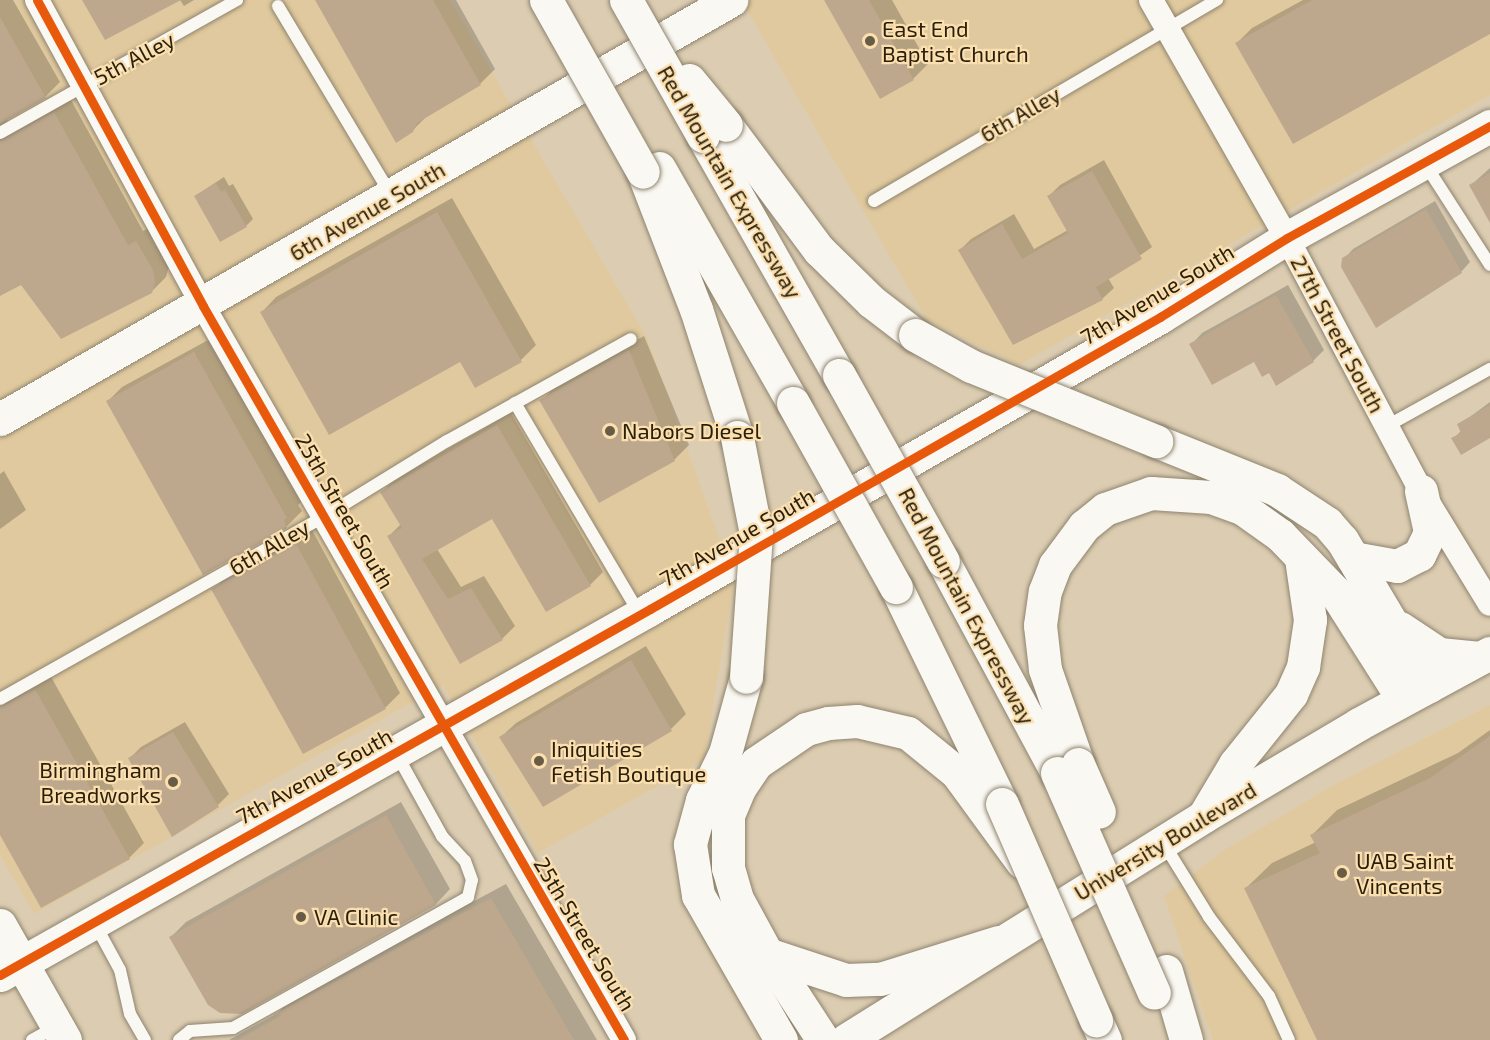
<!DOCTYPE html>
<style>
body{margin:0}
#map{position:relative;width:1490px;height:1040px;overflow:hidden;background:#dccdb2;font-family:"Exo 2",sans-serif}
div>[style]{position:absolute}
.built>*{inset:0;background:#e0c99e}
.shadow>*{inset:0;background:#0003}
.building>*{inset:0;background:#bda88e}
.roads{filter:drop-shadow(0 0 2px #8f846f) drop-shadow(0 0 2px #8f846f)}
.lane>*{height:12px;margin:-6px;padding:0 6px;transform-origin:6px;border-radius:6px;background:#faf8f3}
.street>*{height:24px;margin:-12px;padding:0 12px;transform-origin:12px;border-radius:12px;background:#faf8f3}
.secondary>*{height:33px;margin:-16.5px;padding:0 16.5px;transform-origin:16.5px;border-radius:16.5px;background:#faf8f3}
.highway>*{height:33px;margin:-16.5px;padding:0 16.5px;transform-origin:16.5px;border-radius:16.5px;background:#faf8f3}
.bridges{filter:drop-shadow(0 0 2px #8f846f) drop-shadow(0 0 2px #8f846f)}
.highway-bridge>*{height:33px;margin:-16.5px;padding:0 16.5px;transform-origin:16.5px;border-radius:16.5px;background:#faf8f3}
.cycleway>*{height:9px;margin:-4.5px;padding:0 4.5px;transform-origin:4.5px;border-radius:4.5px;background:#e8590c}
.dots>*{width:16px;height:16px;translate:-50% -50%;box-sizing:border-box;border:3px solid #fbdfae;border-radius:50%}
span{translate:-50% -50%;white-space:nowrap;text-align:center;line-height:1.15;-webkit-text-stroke:4.5px #fbdfae;paint-order:stroke}
.poi-label{font-size:22px;color:#291f0c}
.left{translate:0 -50%;text-align:left}
.right{translate:-100% -50%;text-align:right}
.street-label{font-size:22px;color:#291f0c}
</style>
<div id="map">
<div class="built">
<div style="clip-path:polygon(0 0,450px 0,647px 338px,734px 579px,704px 760px,538px 853px,443px 685px,34px 914px,0 855px)"></div>
<div style="clip-path:polygon(741px 0,1490px 0,1490px 95px,1019px 365px,927px 320px)"></div>
<div style="clip-path:polygon(1490px 705px,1490px 1040px,1213px 1040px,1164px 896px,1224px 850px,1337px 783px)"></div>
</div>
<div class="shadow">
<div style="clip-path:polygon(0 0,13px 0,60px 82px,45px 97px,8px 117px,7px 123px,20px 126px,71px 100px,143px 231px,151px 227px,169px 266px,166px 277px,151px 292px,21px 283px,0 294px)"></div>
<div style="clip-path:polygon(180px 0,194px 0,184px 6px)"></div>
<div style="clip-path:polygon(316px 0,456px 0,495px 69px,480px 84px,428px 115px,412px 131px)"></div>
<div style="clip-path:polygon(830px 0,892px 0,928px 64px,913px 79px,881px 97px)"></div>
<div style="clip-path:polygon(1303px 0,1490px 0,1490px 32px,1237px 43px,1252px 28px)"></div>
<div style="clip-path:polygon(1104px 160px,1152px 247px,1108px 278px,1114px 288px,1102px 299px,960px 250px,971px 239px,1014px 214px,1034px 249px,1068px 230px,1049px 196px,1060px 185px)"></div>
<div style="clip-path:polygon(1490px 168px,1490px 220px,1470px 186px)"></div>
<div style="clip-path:polygon(224px 177px,229px 186px,233px 184px,253px 219px,246px 226px,195px 196px)"></div>
<div style="clip-path:polygon(452px 198px,536px 345px,521px 360px,460px 360px,262px 312px,276px 297px)"></div>
<div style="clip-path:polygon(1435px 201px,1470px 262px,1461px 272px,1344px 259px,1353px 249px)"></div>
<div style="clip-path:polygon(1288px 285px,1324px 350px,1313px 361px,1270px 371px,1255px 360px,1191px 345px,1202px 333px)"></div>
<div style="clip-path:polygon(644px 336px,689px 445px,674px 460px,541px 401px,556px 386px)"></div>
<div style="clip-path:polygon(210px 339px,301px 502px,298px 505px,302px 511px,287px 526px,204px 573px,107px 402px,122px 387px)"></div>
<div style="clip-path:polygon(1490px 402px,1490px 437px,1453px 439px,1462px 430px,1459px 425px)"></div>
<div style="clip-path:polygon(511px 413px,603px 572px,590px 585px,493px 517px,437px 549px,461px 587px,484px 576px,515px 626px,502px 639px,460px 662px,389px 536px,401px 524px,382px 492px,395px 479px)"></div>
<div style="clip-path:polygon(4px 471px,26px 510px,0 529px,0 474px)"></div>
<div style="clip-path:polygon(311px 528px,400px 693px,385px 708px,213px 590px,228px 575px)"></div>
<div style="clip-path:polygon(646px 646px,686px 714px,671px 729px,501px 737px,516px 723px)"></div>
<div style="clip-path:polygon(50px 675px,144px 843px,129px 858px,0 831px,0 702px)"></div>
<div style="clip-path:polygon(185px 722px,229px 794px,218px 805px,130px 758px,141px 747px)"></div>
<div style="clip-path:polygon(1490px 730px,1490px 1040px,1318px 1040px,1246px 888px,1272px 863px,1316px 842px,1312px 835px,1337px 810px,1458px 753px)"></div>
<div style="clip-path:polygon(401px 802px,450px 889px,436px 904px,242px 1012px,171px 937px,186px 922px)"></div>
<div style="clip-path:polygon(506px 884px,597px 1040px,229px 1040px,278px 1013px,290px 1000px)"></div>
</div>
<div class="building">
<div style="clip-path:polygon(82px 0,181px 0,105px 40px)"></div>
<div style="clip-path:polygon(315px 0,433px 0,481px 85px,417px 123px,413px 132px,396px 143px)"></div>
<div style="clip-path:polygon(824px 0,869px 0,914px 80px,880px 99px)"></div>
<div style="clip-path:polygon(1312px 0,1490px 0,1490px 34px,1293px 144px,1235px 43px)"></div>
<div style="clip-path:polygon(0 17px,46px 98px,0 124px)"></div>
<div style="clip-path:polygon(54px 112px,128px 245px,136px 241px,153px 270px,155px 282px,152px 293px,61px 339px,21px 285px,0 296px,0 141px)"></div>
<div style="clip-path:polygon(1092px 171px,1142px 259px,1096px 287px,1103px 300px,1013px 345px,958px 250px,1002px 224px,1022px 259px,1068px 233px,1047px 196px)"></div>
<div style="clip-path:polygon(1490px 173px,1490px 223px,1469px 185px)"></div>
<div style="clip-path:polygon(216px 183px,221px 192px,225px 190px,247px 227px,220px 242px,194px 196px)"></div>
<div style="clip-path:polygon(1426px 209px,1462px 273px,1376px 328px,1341px 267px,1342px 258px)"></div>
<div style="clip-path:polygon(437px 212px,522px 362px,475px 388px,460px 362px,329px 435px,260px 312px)"></div>
<div style="clip-path:polygon(1276px 295px,1314px 362px,1276px 386px,1269px 373px,1262px 377px,1254px 362px,1212px 385px,1189px 344px)"></div>
<div style="clip-path:polygon(629px 350px,675px 461px,599px 503px,539px 400px)"></div>
<div style="clip-path:polygon(194px 352px,287px 518px,284px 520px,287px 528px,203px 575px,106px 401px)"></div>
<div style="clip-path:polygon(1490px 405px,1490px 438px,1461px 455px,1451px 438px,1461px 433px,1457px 424px)"></div>
<div style="clip-path:polygon(497px 425px,591px 586px,546px 612px,492px 519px,422px 559px,448px 599px,471px 588px,503px 640px,460px 664px,387px 536px,402px 528px,380px 492px)"></div>
<div style="clip-path:polygon(295px 542px,386px 709px,303px 754px,211px 589px)"></div>
<div style="clip-path:polygon(631px 660px,672px 731px,543px 807px,499px 737px)"></div>
<div style="clip-path:polygon(35px 689px,130px 859px,41px 908px,0 835px,0 707px)"></div>
<div style="clip-path:polygon(173px 732px,219px 807px,172px 837px,128px 758px)"></div>
<div style="clip-path:polygon(1490px 736px,1490px 1040px,1317px 1040px,1244px 888px,1320px 853px,1310px 835px,1430px 778px)"></div>
<div style="clip-path:polygon(386px 815px,436px 905px,242px 1014px,220px 1013px,208px 1005px,169px 937px)"></div>
<div style="clip-path:polygon(491px 898px,574px 1040px,238px 1040px,282px 1015px,273px 1015px)"></div>
</div>
<div class="roads">
<div class="lane">
<div style="left:278px;top:6px;width:220px;rotate:59.1deg"></div>
<div style="left:0;top:133px;width:272px;rotate:-29.3deg"></div>
<div style="left:1425px;top:164px;width:120px;rotate:57.2deg"></div>
<div style="left:874px;top:201px;width:398px;rotate:-30.4deg"></div>
<div style="left:515px;top:403px;width:244px;rotate:59.4deg"></div>
<div style="left:1387px;top:426px;width:118px;rotate:-29deg"></div>
<div style="left:0;top:699px;width:373px;rotate:-29.4deg"></div>
<div style="left:325px;top:516px;width:143px;rotate:-31.6deg"></div>
<div style="left:447px;top:441px;width:210px;rotate:-29deg"></div>
<div style="left:1164px;top:844px;width:86px;rotate:58.3deg"></div>
<div style="left:1209px;top:917px;width:99px;rotate:52.8deg"></div>
<div style="left:1269px;top:996px;width:48px;rotate:65.6deg"></div>
<div style="left:95px;top:924px;width:52px;rotate:61.5deg"></div>
<div style="left:120px;top:970px;width:45px;rotate:77.2deg"></div>
<div style="left:130px;top:1014px;width:30px;rotate:60deg"></div>
<div style="left:32px;top:1040px;width:29px;rotate:-29deg"></div>
<div style="left:179px;top:1040px;width:14px;rotate:-39deg"></div>
<div style="left:190px;top:1031px;width:43px;rotate:-4deg"></div>
<div style="left:233px;top:1028px;width:269px;rotate:-29.1deg"></div>
<div style="left:468px;top:897px;width:17px;rotate:-77deg"></div>
<div style="left:472px;top:880px;width:20px;rotate:-110deg"></div>
<div style="left:465px;top:861px;width:34px;rotate:-133deg"></div>
<div style="left:442px;top:836px;width:95px;rotate:-119deg"></div>
</div>
<div class="street">
<div style="left:37px;top:0;width:348px;rotate:61.5deg"></div>
<div style="left:203px;top:306px;width:846px;rotate:60.16deg"></div>
<div style="left:1151px;top:0;width:274px;rotate:60.3deg"></div>
<div style="left:1287px;top:238px;width:286px;rotate:62.1deg"></div>
<div style="left:1421px;top:491px;width:132px;rotate:58.6deg"></div>
</div>
<div class="secondary">
<div style="left:0;top:419px;width:843px;rotate:-29.82deg"></div>
<div style="left:0;top:925px;width:132px;rotate:60.5deg"></div>
<div style="left:0;top:975px;width:746px;rotate:-29.38deg"></div>
<div style="left:650px;top:609px;width:588px;rotate:-29.79deg"></div>
<div style="left:1160px;top:317px;width:150px;rotate:-31.9deg"></div>
<div style="left:1287px;top:238px;width:232px;rotate:-28.9deg"></div>
<div style="left:846px;top:1040px;width:422px;rotate:-32deg"></div>
<div style="left:1204px;top:816px;width:180px;rotate:-30.7deg"></div>
<div style="left:1359px;top:724px;width:149px;rotate:-28.5deg"></div>
</div>
<div class="highway">
<div style="left:726px;top:125px;width:156px;rotate:53.4deg"></div>
<div style="left:819px;top:250px;width:74px;rotate:44.5deg"></div>
<div style="left:872px;top:302px;width:54px;rotate:37.5deg"></div>
<div style="left:703px;top:136px;width:275px;rotate:60.4deg"></div>
<div style="left:659px;top:168px;width:271px;rotate:60.3deg"></div>
<div style="left:643px;top:172px;width:147px;rotate:68.9deg"></div>
<div style="left:696px;top:309px;width:134px;rotate:72.2deg"></div>
<div style="left:1156px;top:441px;width:131px;rotate:22deg"></div>
<div style="left:1277px;top:490px;width:60px;rotate:33.4deg"></div>
<div style="left:1327px;top:523px;width:23px;rotate:49deg"></div>
<div style="left:1342px;top:540px;width:170px;rotate:59.2deg"></div>
<div style="left:1353px;top:558px;width:45px;rotate:10.3deg"></div>
<div style="left:1397px;top:566px;width:25px;rotate:-27deg"></div>
<div style="left:1419px;top:555px;width:25px;rotate:-64deg"></div>
<div style="left:1430px;top:532px;width:42px;rotate:-102.4deg"></div>
<div style="left:943px;top:561px;width:241px;rotate:61.7deg"></div>
<div style="left:896px;top:587px;width:242px;rotate:64deg"></div>
<div style="left:1400px;top:628px;width:47px;rotate:33.7deg"></div>
<div style="left:1439px;top:654px;width:41px;rotate:5.6deg"></div>
<div style="left:746px;top:677px;width:79px;rotate:105.4deg"></div>
<div style="left:725px;top:753px;width:52px;rotate:116.1deg"></div>
<div style="left:702px;top:800px;width:46px;rotate:105.3deg"></div>
<div style="left:690px;top:844px;width:52px;rotate:81.1deg"></div>
<div style="left:698px;top:895px;width:167px;rotate:60.2deg"></div>
<div style="left:1078px;top:764px;width:101px;rotate:-109.2deg"></div>
<div style="left:1045px;top:669px;width:44px;rotate:-96.5deg"></div>
<div style="left:1040px;top:625px;width:34px;rotate:-82deg"></div>
<div style="left:1045px;top:591px;width:28px;rotate:-69deg"></div>
<div style="left:1055px;top:565px;width:49px;rotate:-53.4deg"></div>
<div style="left:1084px;top:526px;width:27px;rotate:-39deg"></div>
<div style="left:1105px;top:509px;width:49px;rotate:-19.2deg"></div>
<div style="left:1151px;top:493px;width:60px;rotate:3.8deg"></div>
<div style="left:1211px;top:497px;width:33px;rotate:20deg"></div>
<div style="left:1242px;top:508px;width:47px;rotate:35.4deg"></div>
<div style="left:1280px;top:535px;width:79px;rotate:46deg"></div>
<div style="left:1335px;top:592px;width:127px;rotate:57.6deg"></div>
<div style="left:1204px;top:816px;width:61px;rotate:-59.2deg"></div>
<div style="left:1235px;top:764px;width:90px;rotate:-51.3deg"></div>
<div style="left:1291px;top:694px;width:30px;rotate:-66deg"></div>
<div style="left:1303px;top:667px;width:48px;rotate:-81.5deg"></div>
<div style="left:1310px;top:620px;width:63px;rotate:-98.3deg"></div>
<div style="left:767px;top:954px;width:83px;rotate:18.2deg"></div>
<div style="left:846px;top:980px;width:34px;rotate:-2deg"></div>
<div style="left:880px;top:979px;width:124px;rotate:-17.4deg"></div>
<div style="left:1166px;top:971px;width:72px;rotate:73.8deg"></div>
<div style="left:1096px;top:1020px;width:22px;rotate:66deg"></div>
<div style="left:823px;top:1040px;width:103px;rotate:-123.1deg"></div>
<div style="left:767px;top:954px;width:63px;rotate:-118.6deg"></div>
<div style="left:737px;top:899px;width:32px;rotate:-106deg"></div>
<div style="left:728px;top:868px;width:53px;rotate:-90deg"></div>
<div style="left:728px;top:815px;width:30px;rotate:-67deg"></div>
<div style="left:740px;top:787px;width:29px;rotate:-56deg"></div>
<div style="left:756px;top:763px;width:60px;rotate:-34.2deg"></div>
<div style="left:806px;top:729px;width:23px;rotate:-15deg"></div>
<div style="left:828px;top:723px;width:29px;rotate:-4deg"></div>
<div style="left:857px;top:721px;width:52px;rotate:13.2deg"></div>
<div style="left:908px;top:733px;width:63px;rotate:39.2deg"></div>
<div style="left:957px;top:773px;width:110px;rotate:53.9deg"></div>
</div>
</div>
<div class="bridges">
<div class="highway-bridge">
<div style="left:546px;top:0;width:197px;rotate:60.6deg"></div>
<div style="left:626px;top:0;width:156px;rotate:60.5deg"></div>
<div style="left:689px;top:80px;width:58px;rotate:50.6deg"></div>
<div style="left:915px;top:335px;width:64px;rotate:29deg"></div>
<div style="left:971px;top:366px;width:200px;rotate:22.1deg"></div>
<div style="left:839px;top:375px;width:213px;rotate:60.8deg"></div>
<div style="left:793px;top:403px;width:211px;rotate:60.8deg"></div>
<div style="left:737px;top:437px;width:99px;rotate:78.9deg"></div>
<div style="left:756px;top:534px;width:143px;rotate:94deg"></div>
<div style="left:1078px;top:764px;width:52px;rotate:66.4deg"></div>
<div style="left:1057px;top:773px;width:240px;rotate:66.2deg"></div>
<div style="left:1002px;top:804px;width:236px;rotate:66.5deg"></div>
</div>
</div>
<div class="cycleway">
<div style="left:37px;top:0;width:348px;rotate:61.5deg"></div>
<div style="left:203px;top:306px;width:846px;rotate:60.16deg"></div>
<div style="left:0;top:975px;width:746px;rotate:-29.38deg"></div>
<div style="left:650px;top:609px;width:588px;rotate:-29.79deg"></div>
<div style="left:1160px;top:317px;width:150px;rotate:-31.9deg"></div>
<div style="left:1287px;top:238px;width:232px;rotate:-28.9deg"></div>
</div>
<div class="dots">
<div style="left:870px;top:41px;background:#685c46"></div>
<div style="left:610px;top:431px;background:#685c46"></div>
<div style="left:539px;top:761px;background:#685c46"></div>
<div style="left:173px;top:782px;background:#685c46"></div>
<div style="left:1342px;top:873px;background:#685c46"></div>
<div style="left:301px;top:917px;background:#685c46"></div>
</div>
<div class="poi-label">
<span class="left" style="left:882px;top:41px">East End<br>Baptist Church</span>
<span class="left" style="left:622px;top:431px">Nabors Diesel</span>
<span class="left" style="left:551px;top:761px">Iniquities<br>Fetish Boutique</span>
<span class="right" style="left:161px;top:782px">Birmingham<br>Breadworks</span>
<span class="left" style="left:1356px;top:873px">UAB Saint<br>Vincents</span>
<span class="left" style="left:314px;top:917px">VA Clinic</span>
</div>
<div class="street-label">
<span style="left:134px;top:58px;rotate:-28deg">5th Alley</span>
<span style="left:1020px;top:114px;rotate:-30deg">6th Alley</span>
<span style="left:730px;top:182px;rotate:60deg">Red Mountain Expressway</span>
<span style="left:367px;top:211px;rotate:-30deg">6th Avenue South</span>
<span style="left:1157px;top:294px;rotate:-31deg">7th Avenue South</span>
<span style="left:1338px;top:334px;rotate:62deg">27th Street South</span>
<span style="left:345px;top:511px;rotate:60deg">25th Street South</span>
<span style="left:737px;top:537px;rotate:-30deg">7th Avenue South</span>
<span style="left:269px;top:547px;rotate:-30deg">6th Alley</span>
<span style="left:967px;top:606px;rotate:62deg">Red Mountain Expressway</span>
<span style="left:314px;top:776px;rotate:-29deg">7th Avenue South</span>
<span style="left:1165px;top:841px;rotate:-31deg">University Boulevard</span>
<span style="left:585px;top:934px;rotate:59deg">25th Street South</span>
</div>
</div>
